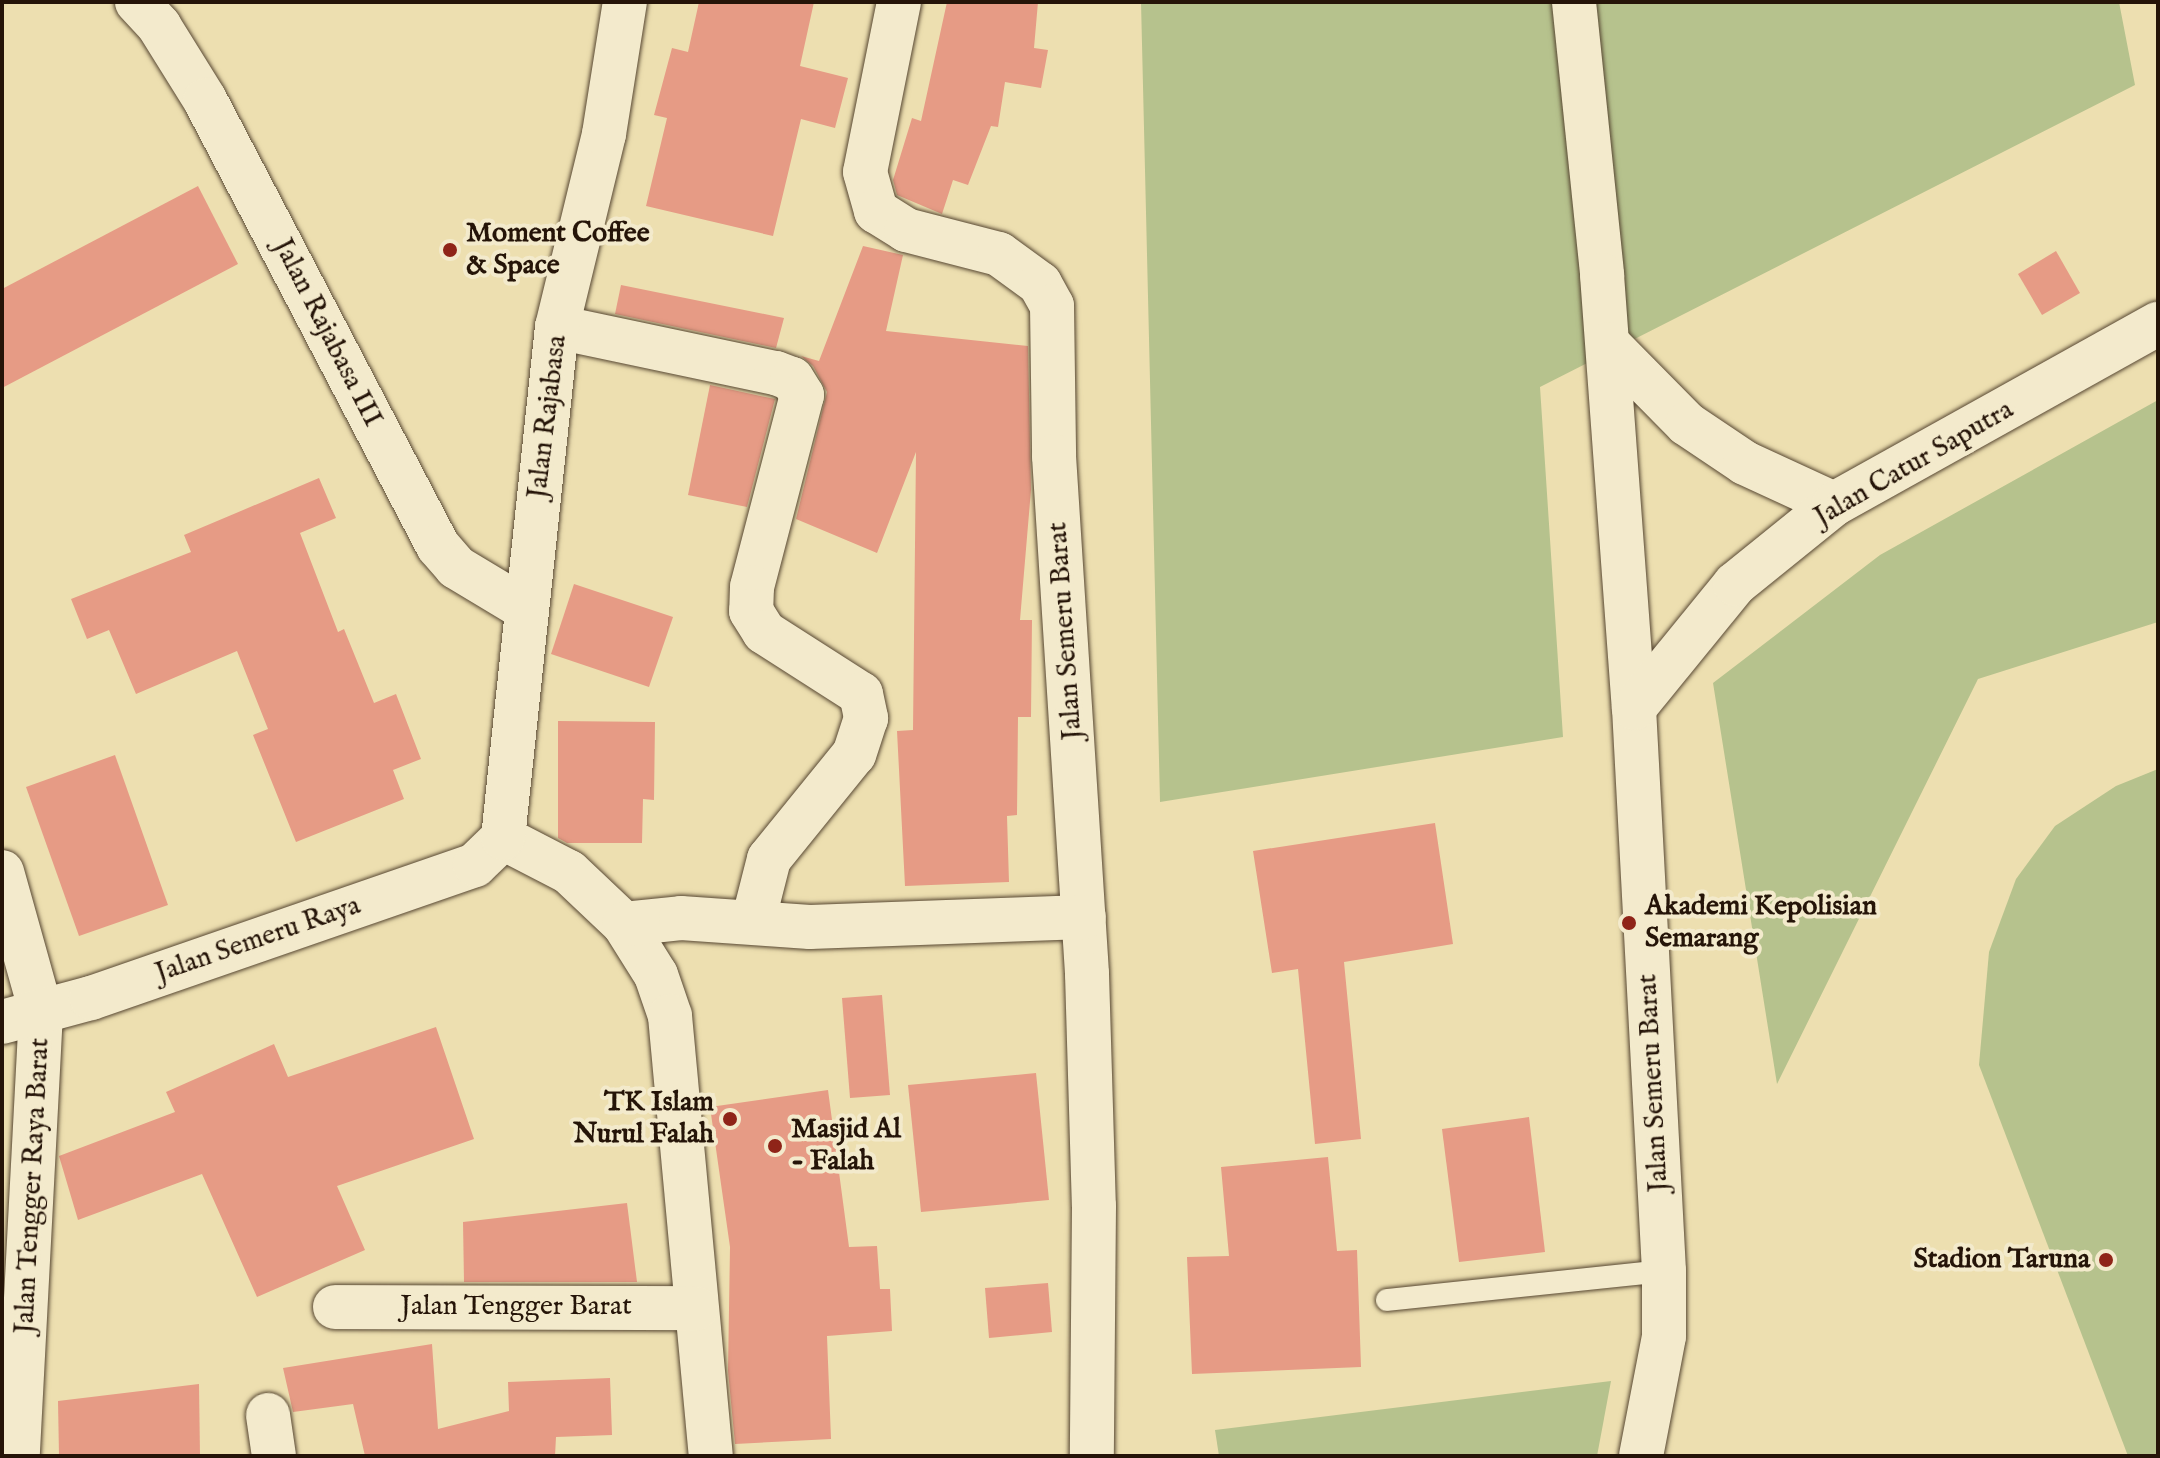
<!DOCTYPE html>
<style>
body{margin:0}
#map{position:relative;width:2160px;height:1458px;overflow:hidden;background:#eddfb0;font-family:"IM FELL English",serif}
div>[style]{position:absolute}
.green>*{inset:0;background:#b6c28d}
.building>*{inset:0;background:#e69b85}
.roads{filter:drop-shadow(0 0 2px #574732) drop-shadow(0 0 2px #574732)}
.service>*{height:22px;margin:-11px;padding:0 11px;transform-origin:11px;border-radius:11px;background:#f3eacc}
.minor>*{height:44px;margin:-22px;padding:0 22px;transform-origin:22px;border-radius:22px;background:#f3eacc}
.tertiary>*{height:44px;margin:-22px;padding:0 22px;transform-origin:22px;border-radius:22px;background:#f3eacc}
.dots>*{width:22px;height:22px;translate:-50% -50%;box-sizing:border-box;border:4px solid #f3eacc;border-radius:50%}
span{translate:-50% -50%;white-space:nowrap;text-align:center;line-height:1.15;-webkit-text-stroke:8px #f3eacc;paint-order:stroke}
.poi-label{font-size:28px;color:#251408;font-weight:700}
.left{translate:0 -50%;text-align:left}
.right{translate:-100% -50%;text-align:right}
.street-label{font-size:28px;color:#251408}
.frame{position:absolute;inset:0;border:4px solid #251408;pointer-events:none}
</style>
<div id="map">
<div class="green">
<div style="clip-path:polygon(1141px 2px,2119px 2px,2135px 85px,1540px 387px,1563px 737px,1160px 802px)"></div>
<div style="clip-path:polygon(2158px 400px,2158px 622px,1978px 679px,1777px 1084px,1713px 683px,1880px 555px)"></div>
<div style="clip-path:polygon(2158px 769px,2158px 1456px,2128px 1456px,1979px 1065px,1989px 952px,2016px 879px,2055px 826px,2116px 786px)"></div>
<div style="clip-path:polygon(1611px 1381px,1597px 1456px,1219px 1456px,1215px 1430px)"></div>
</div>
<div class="building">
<div style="clip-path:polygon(699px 2px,814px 2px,800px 66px,848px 78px,835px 128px,801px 119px,773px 236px,646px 206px,667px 118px,654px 115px,672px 48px,688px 52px)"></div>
<div style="clip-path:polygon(947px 2px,1038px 2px,1034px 48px,1048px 50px,1041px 88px,1005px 82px,998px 127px,991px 126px,968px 185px,953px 180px,942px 214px,897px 195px,893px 180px,912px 118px,921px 121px)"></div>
<div style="clip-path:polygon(198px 186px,238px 264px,2px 388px,2px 289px)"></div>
<div style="clip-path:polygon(863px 246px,903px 255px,886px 331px,1028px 346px,1031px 490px,1020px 620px,1032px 620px,1031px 717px,1018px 717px,1017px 815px,1007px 816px,1009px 882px,905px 886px,897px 731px,913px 730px,916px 452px,877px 553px,796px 519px,827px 392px,813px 366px,801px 356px,819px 361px)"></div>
<div style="clip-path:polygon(2056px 251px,2080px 293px,2042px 315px,2018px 274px)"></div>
<div style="clip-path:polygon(621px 285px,784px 318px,776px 348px,615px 314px)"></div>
<div style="clip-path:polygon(710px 385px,775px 399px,747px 507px,688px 495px)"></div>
<div style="clip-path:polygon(319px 478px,336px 518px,300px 533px,338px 632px,344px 629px,374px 703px,396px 694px,421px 759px,393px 770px,404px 799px,296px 842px,253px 735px,268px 729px,237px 651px,136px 694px,109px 630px,87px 639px,71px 599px,191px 552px,184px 535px)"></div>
<div style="clip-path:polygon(574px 584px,673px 617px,649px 687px,551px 654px)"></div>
<div style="clip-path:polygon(558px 721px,655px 722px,654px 800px,643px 799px,642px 843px,567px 843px,558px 838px)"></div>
<div style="clip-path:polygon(115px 755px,168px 905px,79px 936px,26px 787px)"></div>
<div style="clip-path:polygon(1435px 823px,1453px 944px,1344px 962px,1361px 1139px,1315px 1144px,1298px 969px,1272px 973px,1253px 851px)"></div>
<div style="clip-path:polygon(882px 995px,890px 1095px,850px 1098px,842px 998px)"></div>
<div style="clip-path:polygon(436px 1027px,474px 1139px,337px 1186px,365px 1250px,257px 1297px,202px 1174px,78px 1220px,59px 1156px,175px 1112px,166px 1092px,274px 1044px,288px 1077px)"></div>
<div style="clip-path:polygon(1036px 1073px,1049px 1200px,921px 1212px,908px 1085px)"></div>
<div style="clip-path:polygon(828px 1090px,849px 1247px,877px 1246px,880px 1289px,890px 1289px,892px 1331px,827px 1336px,831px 1439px,735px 1444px,728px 1371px,730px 1247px,710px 1107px)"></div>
<div style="clip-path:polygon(1529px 1117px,1545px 1252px,1459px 1262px,1442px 1129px)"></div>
<div style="clip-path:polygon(1328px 1157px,1337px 1251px,1357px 1250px,1361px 1367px,1192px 1374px,1187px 1257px,1229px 1256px,1221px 1167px)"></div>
<div style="clip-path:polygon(627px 1203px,637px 1282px,464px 1282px,463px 1222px)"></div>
<div style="clip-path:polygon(1048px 1283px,1052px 1332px,989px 1338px,985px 1288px)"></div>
<div style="clip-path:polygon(432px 1344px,438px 1429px,509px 1411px,508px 1382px,610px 1378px,612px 1435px,556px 1437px,555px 1456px,365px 1456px,353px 1404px,293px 1412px,283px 1368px)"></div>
<div style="clip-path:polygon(199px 1384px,200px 1456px,59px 1456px,58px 1401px)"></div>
</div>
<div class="roads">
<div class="service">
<div style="left:1387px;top:1300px;width:279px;rotate:-6deg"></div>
</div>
<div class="minor">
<div style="left:137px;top:2px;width:33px;rotate:47deg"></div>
<div style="left:159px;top:26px;width:87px;rotate:58.1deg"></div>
<div style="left:205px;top:100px;width:503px;rotate:62.42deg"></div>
<div style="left:438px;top:546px;width:28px;rotate:49deg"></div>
<div style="left:456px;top:567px;width:82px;rotate:31deg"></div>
<div style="left:899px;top:2px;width:173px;rotate:101.3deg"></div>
<div style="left:865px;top:172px;width:41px;rotate:74.2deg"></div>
<div style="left:876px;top:211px;width:36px;rotate:32deg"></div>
<div style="left:906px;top:230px;width:96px;rotate:14.5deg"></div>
<div style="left:999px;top:254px;width:51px;rotate:36.2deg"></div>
<div style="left:1040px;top:284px;width:25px;rotate:61deg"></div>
<div style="left:1052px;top:306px;width:150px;rotate:89.2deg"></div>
<div style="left:1054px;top:456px;width:519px;rotate:86.35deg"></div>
<div style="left:1087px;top:974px;width:232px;rotate:88.3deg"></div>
<div style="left:1094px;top:1206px;width:250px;rotate:90.5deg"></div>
<div style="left:1574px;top:2px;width:274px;rotate:84.1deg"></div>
<div style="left:1602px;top:275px;width:434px;rotate:85.8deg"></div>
<div style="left:557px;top:327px;width:224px;rotate:11.9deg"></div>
<div style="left:776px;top:373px;width:17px;rotate:21deg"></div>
<div style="left:792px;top:379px;width:19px;rotate:58deg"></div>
<div style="left:802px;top:395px;width:198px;rotate:104.6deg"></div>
<div style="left:752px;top:587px;width:24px;rotate:92deg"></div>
<div style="left:751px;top:611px;width:25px;rotate:58deg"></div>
<div style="left:764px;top:632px;width:115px;rotate:32.6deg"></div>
<div style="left:861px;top:694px;width:25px;rotate:78deg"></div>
<div style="left:866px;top:718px;width:38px;rotate:108deg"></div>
<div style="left:854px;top:754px;width:135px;rotate:129deg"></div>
<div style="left:769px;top:859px;width:65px;rotate:104.3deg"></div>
<div style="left:1608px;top:344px;width:112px;rotate:45.4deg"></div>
<div style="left:1687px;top:424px;width:70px;rotate:33.9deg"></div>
<div style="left:1745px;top:463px;width:98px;rotate:24.7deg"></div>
<div style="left:503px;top:838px;width:74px;rotate:27.3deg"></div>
<div style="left:569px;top:872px;width:76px;rotate:43.4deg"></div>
<div style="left:624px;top:924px;width:60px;rotate:57.9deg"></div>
<div style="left:656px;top:975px;width:43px;rotate:71.1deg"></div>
<div style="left:670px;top:1016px;width:442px;rotate:84.7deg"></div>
<div style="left:2px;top:872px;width:145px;rotate:74.4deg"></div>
<div style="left:41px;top:1012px;width:445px;rotate:93deg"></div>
<div style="left:624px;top:924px;width:57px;rotate:-6deg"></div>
<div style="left:681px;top:918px;width:129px;rotate:4deg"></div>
<div style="left:810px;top:927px;width:274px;rotate:-2.1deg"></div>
<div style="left:335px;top:1307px;width:361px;rotate:0.2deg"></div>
<div style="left:268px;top:1415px;width:41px;rotate:81.7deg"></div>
</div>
<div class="tertiary">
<div style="left:2px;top:1022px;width:92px;rotate:-15.1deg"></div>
<div style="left:91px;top:998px;width:406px;rotate:-19.1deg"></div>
<div style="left:475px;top:865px;width:39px;rotate:-44deg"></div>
<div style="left:503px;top:838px;width:514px;rotate:-83.97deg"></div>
<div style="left:557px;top:327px;width:199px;rotate:-76.3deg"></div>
<div style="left:604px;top:134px;width:134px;rotate:-81deg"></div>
<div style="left:1641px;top:1456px;width:122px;rotate:-79.1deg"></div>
<div style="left:1664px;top:1336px;width:65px;rotate:-90deg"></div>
<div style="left:1664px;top:1271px;width:564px;rotate:-93.05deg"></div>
<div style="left:1634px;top:708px;width:160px;rotate:-50.8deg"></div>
<div style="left:1735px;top:584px;width:127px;rotate:-38.9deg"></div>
<div style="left:1834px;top:504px;width:371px;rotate:-29.1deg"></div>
</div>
</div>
<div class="dots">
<div style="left:450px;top:250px;background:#8f2418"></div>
<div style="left:1629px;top:923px;background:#8f2418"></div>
<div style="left:730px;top:1119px;background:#8f2418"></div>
<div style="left:775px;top:1146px;background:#8f2418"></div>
<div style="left:2106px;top:1260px;background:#8f2418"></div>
</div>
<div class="poi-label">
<span class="left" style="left:466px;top:250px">Moment Coffee<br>&amp; Space</span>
<span class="left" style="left:1645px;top:923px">Akademi Kepolisian<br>Semarang</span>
<span class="right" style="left:714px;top:1119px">TK Islam<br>Nurul Falah</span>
<span class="left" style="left:791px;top:1146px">Masjid Al<br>- Falah</span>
<span class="right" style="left:2090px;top:1260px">Stadion Taruna</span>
</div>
<div class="street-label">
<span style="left:327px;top:333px;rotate:63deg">Jalan Rajabasa III</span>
<span style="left:548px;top:417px;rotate:-83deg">Jalan Rajabasa</span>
<span style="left:1914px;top:464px;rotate:-30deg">Jalan Catur Saputra</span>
<span style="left:1066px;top:631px;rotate:-94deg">Jalan Semeru Barat</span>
<span style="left:258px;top:940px;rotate:-19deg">Jalan Semeru Raya</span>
<span style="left:1654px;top:1083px;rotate:-93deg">Jalan Semeru Barat</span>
<span style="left:33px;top:1186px;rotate:-87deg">Jalan Tengger Raya Barat</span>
<span style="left:516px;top:1307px">Jalan Tengger Barat</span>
</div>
<div class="frame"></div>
</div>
